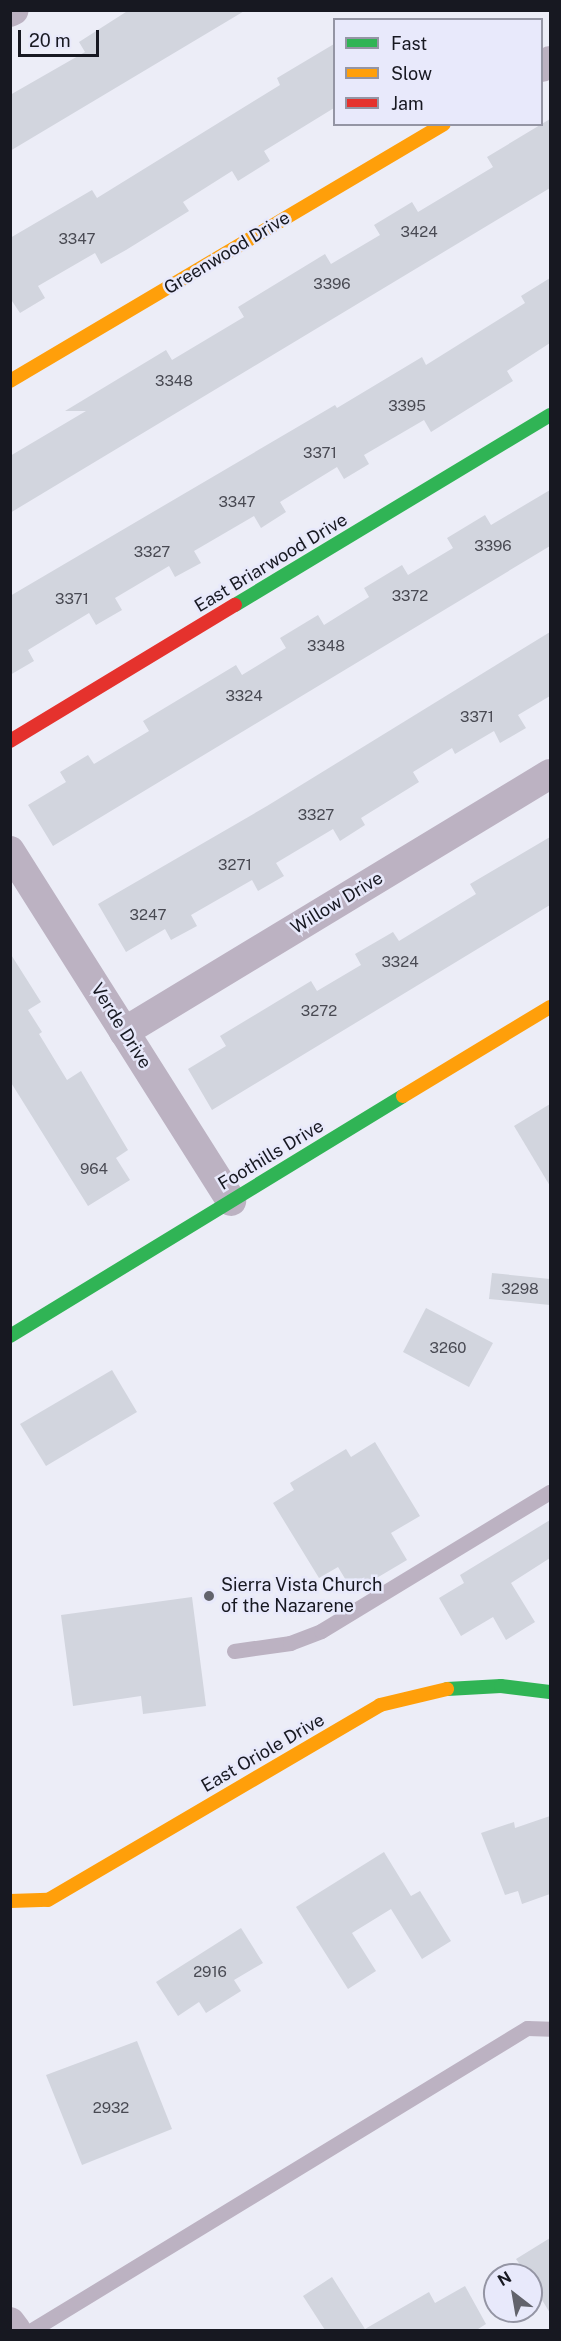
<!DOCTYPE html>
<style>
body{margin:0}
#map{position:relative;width:561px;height:2341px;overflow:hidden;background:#ecedf7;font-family:"Public Sans",sans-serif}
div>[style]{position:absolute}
.building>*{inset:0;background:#d2d5de}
.lane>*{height:15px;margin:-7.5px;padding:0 7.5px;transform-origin:7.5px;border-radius:7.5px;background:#bcb2c2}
.street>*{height:30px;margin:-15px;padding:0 15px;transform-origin:15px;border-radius:15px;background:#bcb2c2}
.fast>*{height:14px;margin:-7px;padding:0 7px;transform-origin:7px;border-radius:7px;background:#30b455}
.slow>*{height:14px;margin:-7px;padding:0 7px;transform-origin:7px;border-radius:7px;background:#ff9f0a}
.jam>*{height:14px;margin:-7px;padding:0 7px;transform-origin:7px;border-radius:7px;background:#e5322d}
.dots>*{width:16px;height:16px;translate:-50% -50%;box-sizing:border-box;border:3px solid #e8e9fb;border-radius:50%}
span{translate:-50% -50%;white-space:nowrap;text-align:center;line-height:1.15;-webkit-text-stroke:5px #e8e9fb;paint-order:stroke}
.number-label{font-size:15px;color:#494a53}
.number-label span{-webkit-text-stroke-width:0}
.street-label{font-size:18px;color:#171821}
.poi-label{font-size:18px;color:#171821}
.left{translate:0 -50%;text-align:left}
.frame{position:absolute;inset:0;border:12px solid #171821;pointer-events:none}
.legend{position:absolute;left:333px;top:18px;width:210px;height:108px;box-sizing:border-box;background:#e8e9fb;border:2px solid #9495a4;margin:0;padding:8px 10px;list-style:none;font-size:18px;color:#171821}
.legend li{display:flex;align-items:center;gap:12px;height:30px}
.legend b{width:30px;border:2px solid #9495a4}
.north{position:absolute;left:483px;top:2263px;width:60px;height:60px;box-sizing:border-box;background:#e8e9fb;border:2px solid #9495a4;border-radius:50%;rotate:329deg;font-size:16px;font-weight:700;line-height:24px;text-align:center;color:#171821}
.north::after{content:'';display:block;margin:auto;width:21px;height:27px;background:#62636c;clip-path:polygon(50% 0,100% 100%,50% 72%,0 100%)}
.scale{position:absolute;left:18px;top:30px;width:81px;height:27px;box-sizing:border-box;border:3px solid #171821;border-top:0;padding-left:8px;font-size:18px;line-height:21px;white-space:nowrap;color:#171821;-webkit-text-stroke:4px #e8e9fb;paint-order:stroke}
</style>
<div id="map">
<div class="building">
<div style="clip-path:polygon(129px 10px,246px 10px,10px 151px,10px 95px,85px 52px,79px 42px)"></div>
<div style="clip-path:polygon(334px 44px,334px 108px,264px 151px,270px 161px,238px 181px,232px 171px,183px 202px,189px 211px,126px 250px,101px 264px,95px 253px,38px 286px,45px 298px,20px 313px,10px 298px,10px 238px,92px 190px,97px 198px,280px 85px,277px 78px)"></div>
<div style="clip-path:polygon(550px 119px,550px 188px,10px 513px,10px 456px,86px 411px,65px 411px,166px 350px,172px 360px,244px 317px,238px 307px,325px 254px,331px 264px,380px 235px,374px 225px,412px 202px,418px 212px,493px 167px,487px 157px)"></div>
<div style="clip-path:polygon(550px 278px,550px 343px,507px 371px,513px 381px,431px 432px,424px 420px,364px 455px,369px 464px,344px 479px,337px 467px,280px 502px,286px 512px,261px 528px,254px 516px,194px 551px,201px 563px,175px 577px,169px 566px,115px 598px,122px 610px,96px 625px,89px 613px,28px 650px,34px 661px,10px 675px,10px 596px,335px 405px,337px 408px,422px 357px,426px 365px,525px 303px,521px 296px)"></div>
<div style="clip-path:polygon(550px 490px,550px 546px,53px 846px,28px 805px,66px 782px,60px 772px,88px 755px,94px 764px,149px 731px,143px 721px,236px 665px,242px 675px,286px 648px,280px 638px,318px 615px,324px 625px,369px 597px,364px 588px,402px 565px,408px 575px,453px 548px,447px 538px,485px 515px,491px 525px)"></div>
<div style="clip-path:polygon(550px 632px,550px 696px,518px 715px,526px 728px,500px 743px,494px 731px,455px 754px,452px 748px,413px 772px,419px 782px,361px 818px,365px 825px,340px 841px,333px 829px,276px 863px,284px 876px,258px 891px,252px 880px,191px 915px,197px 926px,171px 940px,165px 929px,126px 952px,98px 904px,267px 806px)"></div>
<div style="clip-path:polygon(550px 837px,550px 905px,212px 1110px,188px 1069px,226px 1046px,220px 1036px,311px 981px,317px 991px,361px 965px,355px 954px,393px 932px,399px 941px,476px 894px,470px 884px)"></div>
<div style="clip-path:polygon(10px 953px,41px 1002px,28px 1010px,42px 1032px,39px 1034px,67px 1080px,81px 1071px,128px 1150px,116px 1158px,130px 1180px,88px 1206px,10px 1081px)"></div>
<div style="clip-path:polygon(550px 1104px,550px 1186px,514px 1126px)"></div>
<div style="clip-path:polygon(492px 1273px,550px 1279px,550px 1305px,489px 1299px)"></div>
<div style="clip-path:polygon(426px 1308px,493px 1343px,469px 1387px,403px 1352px)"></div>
<div style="clip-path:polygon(112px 1370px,137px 1412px,46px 1466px,20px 1424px)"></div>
<div style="clip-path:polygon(375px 1442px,420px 1516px,391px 1533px,407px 1560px,353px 1592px,338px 1567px,319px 1578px,273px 1503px,294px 1490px,290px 1483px,346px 1449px,351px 1457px)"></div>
<div style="clip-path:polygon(550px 1520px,550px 1558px,511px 1583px,535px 1622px,506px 1640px,493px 1617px,461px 1636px,439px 1598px,464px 1583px,460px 1575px)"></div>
<div style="clip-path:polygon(192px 1597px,206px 1706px,143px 1714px,141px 1696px,73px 1706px,61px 1615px)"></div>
<div style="clip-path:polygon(550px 1816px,550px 1894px,522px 1904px,518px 1891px,505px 1895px,481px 1833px,514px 1822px,515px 1828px)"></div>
<div style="clip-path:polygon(384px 1852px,411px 1896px,420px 1891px,451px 1941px,422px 1959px,391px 1909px,352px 1933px,376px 1971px,348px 1989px,296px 1907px)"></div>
<div style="clip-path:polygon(241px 1928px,263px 1963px,234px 1980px,241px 1991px,206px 2013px,199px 2002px,178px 2016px,156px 1982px)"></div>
<div style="clip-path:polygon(137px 2041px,172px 2129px,82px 2165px,46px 2075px)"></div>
<div style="clip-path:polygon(550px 2238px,550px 2313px,531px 2282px,531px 2275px,527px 2275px,516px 2259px)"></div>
<div style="clip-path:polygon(332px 2277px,365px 2329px,429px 2292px,435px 2303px,465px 2286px,486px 2324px,475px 2331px,325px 2330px,303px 2296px)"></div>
</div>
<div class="lane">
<div style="left:234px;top:1651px;width:57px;rotate:-8.1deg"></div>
<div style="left:290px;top:1643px;width:33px;rotate:-21deg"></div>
<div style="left:321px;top:1631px;width:268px;rotate:-31.3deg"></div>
<div style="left:32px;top:2330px;width:580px;rotate:-31.39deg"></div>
<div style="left:527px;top:2028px;width:23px;rotate:2deg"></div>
</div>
<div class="street">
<div style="left:10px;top:12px;width:4px;rotate:-27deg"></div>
<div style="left:542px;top:67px;width:10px;rotate:-37deg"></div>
<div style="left:10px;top:851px;width:414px;rotate:57.7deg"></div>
<div style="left:124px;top:1032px;width:498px;rotate:-31.2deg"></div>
<div style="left:10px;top:2322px;width:10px;rotate:53deg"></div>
</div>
<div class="fast">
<div style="left:235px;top:605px;width:368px;rotate:-31.1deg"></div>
<div style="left:10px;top:1336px;width:460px;rotate:-31.4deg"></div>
<div style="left:447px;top:1689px;width:54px;rotate:-3.2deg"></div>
<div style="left:501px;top:1686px;width:49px;rotate:7deg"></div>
</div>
<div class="slow">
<div style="left:10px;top:381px;width:504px;rotate:-30.63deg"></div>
<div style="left:403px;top:1096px;width:172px;rotate:-31.2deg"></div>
<div style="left:10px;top:1901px;width:38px;rotate:-2deg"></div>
<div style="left:48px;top:1900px;width:385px;rotate:-30.4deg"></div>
<div style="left:380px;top:1705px;width:69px;rotate:-13.4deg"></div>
</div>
<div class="jam">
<div style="left:10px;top:741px;width:263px;rotate:-31.2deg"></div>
</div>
<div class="dots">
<div style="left:209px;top:1596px;background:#62636c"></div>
</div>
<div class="number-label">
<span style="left:419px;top:232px">3424</span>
<span style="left:77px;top:239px">3347</span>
<span style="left:332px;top:284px">3396</span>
<span style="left:174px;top:381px">3348</span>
<span style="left:407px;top:406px">3395</span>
<span style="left:320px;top:453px">3371</span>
<span style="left:237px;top:502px">3347</span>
<span style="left:493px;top:546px">3396</span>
<span style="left:152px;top:552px">3327</span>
<span style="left:410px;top:596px">3372</span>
<span style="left:72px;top:599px">3371</span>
<span style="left:326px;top:646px">3348</span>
<span style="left:244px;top:696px">3324</span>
<span style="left:477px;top:717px">3371</span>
<span style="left:316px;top:815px">3327</span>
<span style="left:235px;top:865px">3271</span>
<span style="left:148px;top:915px">3247</span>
<span style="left:400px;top:962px">3324</span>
<span style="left:319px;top:1011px">3272</span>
<span style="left:94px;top:1169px">964</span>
<span style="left:520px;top:1289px">3298</span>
<span style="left:448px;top:1348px">3260</span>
<span style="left:210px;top:1972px">2916</span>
<span style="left:111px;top:2108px">2932</span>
</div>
<div class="street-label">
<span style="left:227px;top:253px;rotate:-31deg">Greenwood Drive</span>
<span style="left:271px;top:563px;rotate:-31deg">East Briarwood Drive</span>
<span style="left:337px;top:903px;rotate:-31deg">Willow Drive</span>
<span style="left:121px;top:1026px;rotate:58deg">Verde Drive</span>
<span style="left:271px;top:1155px;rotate:-31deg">Foothills Drive</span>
<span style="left:263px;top:1753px;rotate:-30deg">East Oriole Drive</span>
</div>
<div class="poi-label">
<span class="left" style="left:221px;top:1596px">Sierra Vista Church<br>of the Nazarene</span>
</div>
<div class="frame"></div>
<ul class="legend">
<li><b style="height:8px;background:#30b455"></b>Fast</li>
<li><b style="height:8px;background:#ff9f0a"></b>Slow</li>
<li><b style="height:8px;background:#e5322d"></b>Jam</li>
</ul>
<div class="north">N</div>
<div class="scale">20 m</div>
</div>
